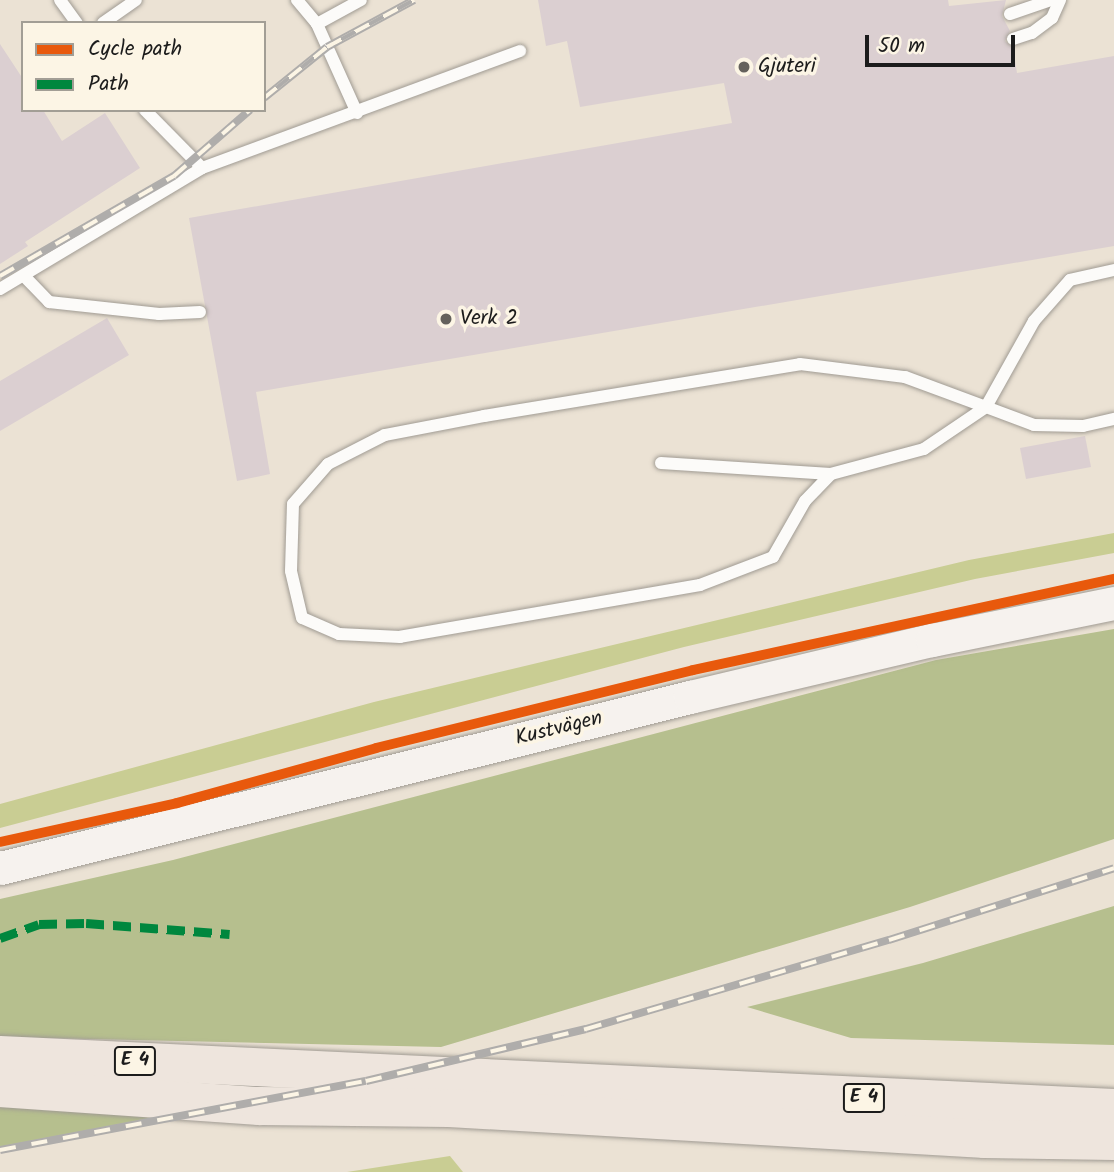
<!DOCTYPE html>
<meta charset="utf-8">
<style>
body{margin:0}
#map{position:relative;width:1114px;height:1172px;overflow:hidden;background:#ebe2d4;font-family:Kalam,sans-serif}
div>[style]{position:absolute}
.green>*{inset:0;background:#c9cd93}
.forest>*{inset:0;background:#b6bf8e}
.building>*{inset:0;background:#dbcfd1}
.roads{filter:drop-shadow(0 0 2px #a09b93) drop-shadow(0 0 2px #a09b93)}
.lane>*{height:12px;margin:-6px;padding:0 6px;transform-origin:6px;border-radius:6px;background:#fcfbf9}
.secondary>*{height:33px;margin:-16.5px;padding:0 16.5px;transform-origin:16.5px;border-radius:16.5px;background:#f6f2ee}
.highway>*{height:38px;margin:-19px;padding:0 19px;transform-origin:19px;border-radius:19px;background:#eee5dd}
.rail>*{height:8px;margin-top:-4px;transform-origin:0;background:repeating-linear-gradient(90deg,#fcf5e5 0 16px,#afadab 0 32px);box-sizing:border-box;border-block:2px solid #afadab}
.quiet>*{height:9px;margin-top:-4.5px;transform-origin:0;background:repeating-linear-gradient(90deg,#00873e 0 18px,transparent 0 27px)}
.cycleway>*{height:10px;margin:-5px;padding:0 5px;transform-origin:5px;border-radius:5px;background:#e8590c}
.dots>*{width:19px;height:19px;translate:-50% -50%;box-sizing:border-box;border:4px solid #fcf5e5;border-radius:50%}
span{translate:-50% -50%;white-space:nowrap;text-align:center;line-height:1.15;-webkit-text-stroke:7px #fcf5e5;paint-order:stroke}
.shield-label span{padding:2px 5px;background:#fcf5e5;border:2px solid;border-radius:5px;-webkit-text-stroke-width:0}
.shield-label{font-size:19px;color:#1c1c1c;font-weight:700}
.poi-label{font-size:21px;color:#1c1c1c}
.left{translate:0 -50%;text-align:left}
.street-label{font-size:21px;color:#1c1c1c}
.legend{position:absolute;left:21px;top:21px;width:245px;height:91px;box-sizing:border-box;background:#fcf5e5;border:2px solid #a29e95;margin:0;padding:9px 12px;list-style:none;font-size:21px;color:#1c1c1c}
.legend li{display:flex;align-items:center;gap:14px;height:35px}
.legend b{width:35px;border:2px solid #a29e95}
.scale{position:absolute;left:865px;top:35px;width:150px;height:32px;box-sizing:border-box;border:4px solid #1c1c1c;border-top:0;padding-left:9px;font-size:21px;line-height:24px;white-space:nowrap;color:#1c1c1c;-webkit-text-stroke:5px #fcf5e5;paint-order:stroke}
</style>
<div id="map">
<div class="green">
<div style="clip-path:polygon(1114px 533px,1114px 553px,975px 579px,684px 647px,0 828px,0 804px,374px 702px,969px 560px)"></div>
<div style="clip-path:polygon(450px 1156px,463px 1172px,347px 1172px)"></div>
</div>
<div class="forest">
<div style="clip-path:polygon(1114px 629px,1114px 839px,910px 907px,441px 1047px,0 1037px,0 899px,173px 860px,936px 660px)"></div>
<div style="clip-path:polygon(1114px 906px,1114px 1045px,851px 1038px,747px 1007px,923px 963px)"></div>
<div style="clip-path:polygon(0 1097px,216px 1112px,0 1149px)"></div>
</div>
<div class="building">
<div style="clip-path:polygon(538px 0,948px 0,949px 6px,1006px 0,1002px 16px,1010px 31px,1005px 41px,1013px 48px,1017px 73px,1114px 56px,1114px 246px,256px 392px,270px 474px,237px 481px,189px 218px,732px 123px,724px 83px,580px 107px,567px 41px,546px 46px)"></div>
<div style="clip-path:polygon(0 44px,23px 79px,23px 110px,43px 110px,62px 141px,105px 113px,140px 168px,25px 242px,28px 246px,0 264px)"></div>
<div style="clip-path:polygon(107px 318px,129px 355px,0 431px,0 381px)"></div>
<div style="clip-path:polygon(1085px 436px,1091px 467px,1026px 479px,1020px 448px)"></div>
</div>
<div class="roads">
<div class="lane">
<div style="left:60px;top:0;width:29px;rotate:54deg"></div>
<div style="left:297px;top:0;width:31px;rotate:50deg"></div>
<div style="left:1010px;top:14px;width:43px;rotate:-18.9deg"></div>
<div style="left:103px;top:23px;width:40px;rotate:-34.9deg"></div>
<div style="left:1013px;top:39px;width:20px;rotate:-18deg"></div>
<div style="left:1032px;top:33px;width:25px;rotate:-37deg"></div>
<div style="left:1052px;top:18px;width:20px;rotate:-66deg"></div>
<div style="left:145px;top:110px;width:81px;rotate:45.5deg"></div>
<div style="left:357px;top:113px;width:98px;rotate:-114.2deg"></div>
<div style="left:317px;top:24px;width:50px;rotate:-28.6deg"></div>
<div style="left:1114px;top:270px;width:45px;rotate:167.2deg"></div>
<div style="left:1070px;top:280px;width:55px;rotate:131.3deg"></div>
<div style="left:1034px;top:321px;width:98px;rotate:119.2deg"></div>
<div style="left:986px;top:407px;width:75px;rotate:145.9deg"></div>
<div style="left:924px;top:449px;width:96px;rotate:165deg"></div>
<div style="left:831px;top:474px;width:37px;rotate:134deg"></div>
<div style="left:805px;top:501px;width:64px;rotate:119.7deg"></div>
<div style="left:773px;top:557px;width:78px;rotate:159deg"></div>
<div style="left:700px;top:585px;width:304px;rotate:170.2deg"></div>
<div style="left:400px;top:637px;width:61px;rotate:-177.2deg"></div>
<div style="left:339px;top:634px;width:40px;rotate:-156.6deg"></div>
<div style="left:302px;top:618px;width:48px;rotate:-103.2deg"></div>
<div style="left:291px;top:571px;width:67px;rotate:-88.3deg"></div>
<div style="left:293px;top:504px;width:53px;rotate:-48.8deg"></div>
<div style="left:328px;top:464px;width:64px;rotate:-27deg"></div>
<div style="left:385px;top:435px;width:101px;rotate:-10.9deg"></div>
<div style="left:484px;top:416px;width:320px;rotate:-9.3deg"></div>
<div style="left:800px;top:364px;width:106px;rotate:7.1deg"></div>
<div style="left:905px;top:377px;width:86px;rotate:20.3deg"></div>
<div style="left:986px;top:407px;width:51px;rotate:20.6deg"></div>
<div style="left:1034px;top:425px;width:49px;rotate:1.2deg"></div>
<div style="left:1083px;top:426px;width:32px;rotate:-13deg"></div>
<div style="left:25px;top:277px;width:35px;rotate:46deg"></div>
<div style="left:49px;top:302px;width:111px;rotate:6.2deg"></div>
<div style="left:159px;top:314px;width:41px;rotate:-2.8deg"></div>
<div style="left:0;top:289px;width:235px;rotate:-30.9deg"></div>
<div style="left:202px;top:168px;width:339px;rotate:-20.2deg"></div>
<div style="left:661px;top:463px;width:170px;rotate:3.7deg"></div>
</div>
<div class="secondary">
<div style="left:0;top:868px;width:711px;rotate:-13.92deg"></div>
<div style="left:690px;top:697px;width:249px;rotate:-13.3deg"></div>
<div style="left:932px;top:640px;width:186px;rotate:-11.5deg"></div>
</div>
<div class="highway">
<div style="left:0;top:1055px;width:1115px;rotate:2.72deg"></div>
<div style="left:0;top:1088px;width:260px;rotate:4deg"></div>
<div style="left:259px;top:1106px;width:190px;rotate:0.6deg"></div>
<div style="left:449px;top:1108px;width:537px;rotate:3.31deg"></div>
<div style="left:985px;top:1139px;width:129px;rotate:0.9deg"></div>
</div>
</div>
<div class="rail">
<div style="left:264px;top:98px;width:81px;rotate:-39deg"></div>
<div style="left:327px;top:47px;width:99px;rotate:-28.4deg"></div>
<div style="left:0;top:276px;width:201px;rotate:-29.9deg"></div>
<div style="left:174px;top:176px;width:101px;rotate:-41deg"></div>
<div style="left:0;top:1150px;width:372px;rotate:-10.7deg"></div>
<div style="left:366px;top:1081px;width:226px;rotate:-13.3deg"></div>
<div style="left:586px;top:1029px;width:316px;rotate:-16.4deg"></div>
<div style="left:889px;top:940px;width:236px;rotate:-17.7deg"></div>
</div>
<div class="quiet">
<div style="left:0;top:938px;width:41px;rotate:-19.7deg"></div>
<div style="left:39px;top:924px;width:47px;rotate:-1.2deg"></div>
<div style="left:86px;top:923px;width:144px;rotate:4.4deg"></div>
</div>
<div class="cycleway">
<div style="left:0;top:842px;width:181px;rotate:-12.4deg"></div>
<div style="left:177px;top:803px;width:206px;rotate:-15.4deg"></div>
<div style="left:376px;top:748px;width:326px;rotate:-13.8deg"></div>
<div style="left:693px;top:670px;width:431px;rotate:-12.2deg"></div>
</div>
<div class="dots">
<div style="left:744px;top:67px;background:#64615c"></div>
<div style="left:446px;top:319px;background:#64615c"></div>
</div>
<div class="shield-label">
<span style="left:135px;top:1061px">E 4</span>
<span style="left:864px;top:1098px">E 4</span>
</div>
<div class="poi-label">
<span class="left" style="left:758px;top:67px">Gjuteri</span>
<span class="left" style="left:460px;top:319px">Verk 2</span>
</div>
<div class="street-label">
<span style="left:559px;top:729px;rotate:-14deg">Kustvägen</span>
</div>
<ul class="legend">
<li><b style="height:9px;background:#e8590c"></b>Cycle path</li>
<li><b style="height:9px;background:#00873e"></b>Path</li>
</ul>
<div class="scale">50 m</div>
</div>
